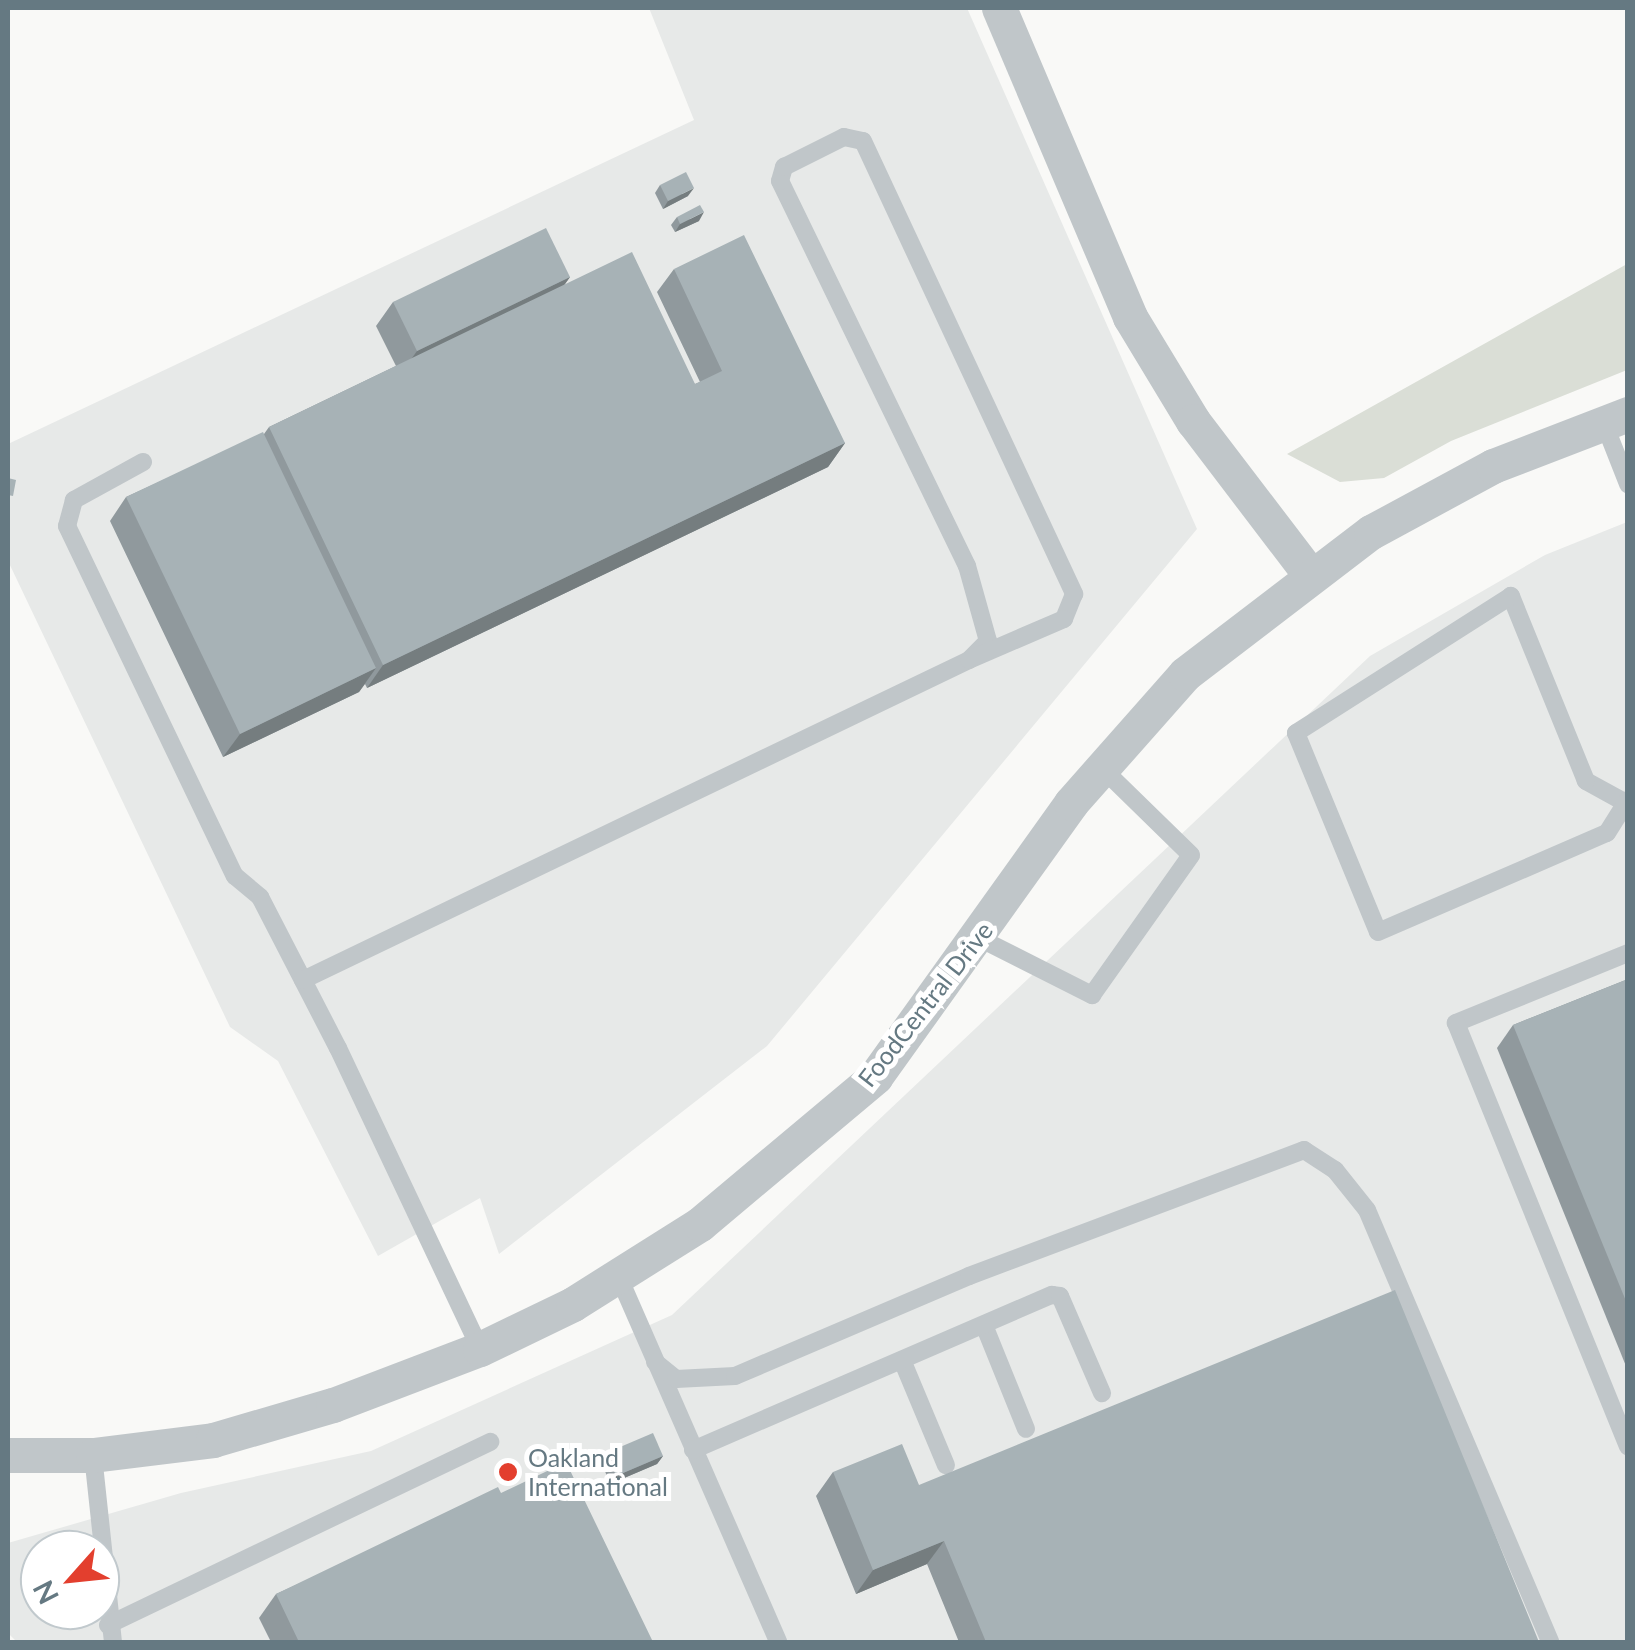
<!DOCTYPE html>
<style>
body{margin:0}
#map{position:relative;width:1635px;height:1650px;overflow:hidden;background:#f9f9f7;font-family:Lato,sans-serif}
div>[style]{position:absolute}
.built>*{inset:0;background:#e7e9e8}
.green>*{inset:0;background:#daded6}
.lane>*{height:18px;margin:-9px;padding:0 9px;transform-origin:9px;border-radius:9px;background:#c0c6c9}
.street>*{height:35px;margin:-17.5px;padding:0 17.5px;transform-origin:17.5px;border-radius:17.5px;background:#c0c6c9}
.wall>*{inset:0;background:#90999d}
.shaded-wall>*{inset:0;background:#757d7f}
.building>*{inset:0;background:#a7b2b6}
.dots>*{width:28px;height:28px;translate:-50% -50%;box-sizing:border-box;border:5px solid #fff;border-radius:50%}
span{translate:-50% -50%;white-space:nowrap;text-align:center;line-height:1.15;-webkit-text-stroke:10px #fff;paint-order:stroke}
.street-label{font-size:25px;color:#657982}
.poi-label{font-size:25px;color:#657982}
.left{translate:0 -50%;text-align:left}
.frame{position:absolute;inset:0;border:10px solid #657982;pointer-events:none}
.north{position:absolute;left:20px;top:1530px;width:100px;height:100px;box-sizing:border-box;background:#fff;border:2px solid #c1c9cd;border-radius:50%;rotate:243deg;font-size:28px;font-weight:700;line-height:40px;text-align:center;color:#657982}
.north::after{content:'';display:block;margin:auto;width:35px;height:45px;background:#e33f2e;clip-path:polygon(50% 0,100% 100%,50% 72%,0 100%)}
</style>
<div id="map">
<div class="built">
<div style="clip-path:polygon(649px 8px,967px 8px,1197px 529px,767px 1046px,499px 1254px,480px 1198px,378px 1256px,278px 1061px,230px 1027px,8px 561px,8px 444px,694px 120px)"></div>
<div style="clip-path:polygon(evenodd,1627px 522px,1627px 1642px,17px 1642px,8px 1633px,8px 1543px,181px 1493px,371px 1451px,672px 1315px,1370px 656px,1545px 555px,1627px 522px,40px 1550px,100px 1550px,100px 1610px,40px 1610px,40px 1550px)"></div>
</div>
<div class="green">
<div style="clip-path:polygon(1627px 264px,1627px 370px,1451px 441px,1384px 478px,1340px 482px,1287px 454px)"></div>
</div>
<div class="lane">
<div style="left:1604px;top:423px;width:66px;rotate:68.5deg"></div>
<div style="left:143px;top:462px;width:79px;rotate:151.2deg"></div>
<div style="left:74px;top:500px;width:27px;rotate:105deg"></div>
<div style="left:67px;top:526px;width:388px;rotate:64.4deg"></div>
<div style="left:235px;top:876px;width:33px;rotate:40deg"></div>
<div style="left:260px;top:897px;width:170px;rotate:62.7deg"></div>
<div style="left:338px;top:1048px;width:333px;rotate:64.7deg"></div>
<div style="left:1626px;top:803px;width:46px;rotate:-151.2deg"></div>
<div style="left:1586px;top:781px;width:200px;rotate:-112.1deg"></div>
<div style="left:1511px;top:596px;width:255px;rotate:147.5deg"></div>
<div style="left:1296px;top:733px;width:215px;rotate:67.6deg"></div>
<div style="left:1378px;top:932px;width:249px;rotate:-23.4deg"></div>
<div style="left:1607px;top:833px;width:39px;rotate:-58deg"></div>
<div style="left:979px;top:938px;width:127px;rotate:26.8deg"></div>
<div style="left:1092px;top:995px;width:171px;rotate:-54.7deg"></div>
<div style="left:1191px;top:855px;width:124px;rotate:-135.7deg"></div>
<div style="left:1628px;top:953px;width:186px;rotate:157.9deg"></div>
<div style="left:1456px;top:1023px;width:457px;rotate:67.9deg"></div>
<div style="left:303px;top:980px;width:739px;rotate:-25.66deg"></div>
<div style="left:969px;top:660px;width:27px;rotate:-45deg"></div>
<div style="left:988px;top:641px;width:78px;rotate:-105.6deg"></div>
<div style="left:967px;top:566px;width:428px;rotate:-115.9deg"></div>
<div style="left:780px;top:181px;width:15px;rotate:-74deg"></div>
<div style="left:784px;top:167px;width:67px;rotate:-26.6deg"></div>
<div style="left:844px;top:137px;width:19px;rotate:12deg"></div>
<div style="left:863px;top:141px;width:500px;rotate:65deg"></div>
<div style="left:1074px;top:594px;width:27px;rotate:112deg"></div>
<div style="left:1064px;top:619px;width:103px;rotate:156.7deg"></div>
<div style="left:618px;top:1275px;width:400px;rotate:66.4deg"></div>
<div style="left:984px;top:1325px;width:112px;rotate:68deg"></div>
<div style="left:902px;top:1360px;width:114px;rotate:67.3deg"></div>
<div style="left:655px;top:1362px;width:27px;rotate:39deg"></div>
<div style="left:676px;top:1379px;width:59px;rotate:-2.9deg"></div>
<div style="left:735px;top:1376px;width:254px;rotate:-23.1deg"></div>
<div style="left:969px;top:1276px;width:358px;rotate:-20.6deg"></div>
<div style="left:1304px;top:1150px;width:37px;rotate:33deg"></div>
<div style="left:1335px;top:1170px;width:51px;rotate:51.3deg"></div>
<div style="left:1367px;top:1210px;width:469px;rotate:67deg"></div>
<div style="left:693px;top:1450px;width:391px;rotate:-23.4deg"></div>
<div style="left:1052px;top:1295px;width:8px;rotate:7deg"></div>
<div style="left:1060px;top:1296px;width:106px;rotate:66.6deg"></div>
<div style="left:93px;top:1455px;width:188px;rotate:83.9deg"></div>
<div style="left:108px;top:1625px;width:424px;rotate:-25.6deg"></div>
</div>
<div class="street">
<div style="left:999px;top:8px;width:336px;rotate:67deg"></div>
<div style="left:1130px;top:317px;width:122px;rotate:58.8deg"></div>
<div style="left:1193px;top:421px;width:191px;rotate:52.7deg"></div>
<div style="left:8px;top:1455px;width:85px"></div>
<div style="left:93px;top:1455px;width:121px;rotate:-7.1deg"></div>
<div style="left:213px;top:1440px;width:125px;rotate:-16.3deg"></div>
<div style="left:333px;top:1405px;width:157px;rotate:-20.9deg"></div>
<div style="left:480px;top:1349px;width:103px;rotate:-25.8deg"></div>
<div style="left:573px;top:1304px;width:150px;rotate:-32.2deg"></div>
<div style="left:700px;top:1224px;width:229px;rotate:-40deg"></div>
<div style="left:875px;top:1077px;width:337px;rotate:-54.4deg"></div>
<div style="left:1071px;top:803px;width:172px;rotate:-48.5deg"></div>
<div style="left:1185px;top:674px;width:234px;rotate:-37.4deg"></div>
<div style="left:1371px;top:532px;width:139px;rotate:-28.4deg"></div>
<div style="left:1493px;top:466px;width:145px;rotate:-21.1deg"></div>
</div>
<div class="wall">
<div style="clip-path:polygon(660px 185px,688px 196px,663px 209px,655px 193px)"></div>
<div style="clip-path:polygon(677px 217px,699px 221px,675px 232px,671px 225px)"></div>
<div style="clip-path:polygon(674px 269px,845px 443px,828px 467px,367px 688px,365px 684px,359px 692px,223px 757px,110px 521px,126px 497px,264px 434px,269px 427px,396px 366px,376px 326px,393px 302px,570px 277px,564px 285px,695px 384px,700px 382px,657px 292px)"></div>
<div style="clip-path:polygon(1628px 979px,1628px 1371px,1497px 1048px,1513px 1025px)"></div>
<div style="clip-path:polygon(606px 1453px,663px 1456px,657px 1464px,610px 1484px,601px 1461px)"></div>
<div style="clip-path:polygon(833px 1472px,919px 1485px,1539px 1642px,959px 1642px,927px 1564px,856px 1594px,816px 1496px)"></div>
<div style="clip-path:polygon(501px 1493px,653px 1642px,271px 1642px,259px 1618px,276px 1594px)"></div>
<div style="clip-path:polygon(40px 1564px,40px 1586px,34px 1587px,33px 1574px)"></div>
</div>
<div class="shaded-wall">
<div style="clip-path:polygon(694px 188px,688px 196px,663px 209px,668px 201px)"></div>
<div style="clip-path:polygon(704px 212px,699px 221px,675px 232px,680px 224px)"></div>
<div style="clip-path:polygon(570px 277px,553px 301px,400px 375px,417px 351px)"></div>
<div style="clip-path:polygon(845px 443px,828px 467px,367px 688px,383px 665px)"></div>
<div style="clip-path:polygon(376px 668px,359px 692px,223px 757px,240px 734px)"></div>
<div style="clip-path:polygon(663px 1456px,657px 1464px,610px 1484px,616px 1476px)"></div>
<div style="clip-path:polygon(944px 1541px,927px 1564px,856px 1594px,873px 1570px)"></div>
</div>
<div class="building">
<div style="clip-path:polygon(686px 172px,694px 188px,668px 201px,660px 185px)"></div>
<div style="clip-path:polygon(700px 205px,704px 212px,680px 224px,677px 217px)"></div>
<div style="clip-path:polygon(546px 228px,570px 277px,417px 351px,393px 302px)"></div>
<div style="clip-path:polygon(744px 235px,845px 443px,383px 665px,269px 427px,632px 252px,695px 384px,722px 371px,674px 269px)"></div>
<div style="clip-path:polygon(263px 432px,376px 668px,240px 734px,126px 497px)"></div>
<div style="clip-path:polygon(8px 478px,16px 480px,13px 496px,8px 495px)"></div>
<div style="clip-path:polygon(1628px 979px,1628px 1306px,1513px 1025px)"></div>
<div style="clip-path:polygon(1395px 1290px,1539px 1642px,986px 1642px,944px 1541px,873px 1570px,833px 1472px,902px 1444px,919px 1485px)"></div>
<div style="clip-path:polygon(653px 1433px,663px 1456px,616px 1476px,606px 1453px)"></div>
<div style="clip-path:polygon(566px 1462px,653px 1642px,299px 1642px,276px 1594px,498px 1487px,501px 1493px)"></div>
<div style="clip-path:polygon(72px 1547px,73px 1550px,50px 1550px)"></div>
</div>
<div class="dots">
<div style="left:508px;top:1472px;background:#e33f2e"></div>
</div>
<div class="street-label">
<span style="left:925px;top:1004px;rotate:-52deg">FoodCentral Drive</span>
</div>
<div class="poi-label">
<span class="left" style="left:528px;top:1472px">Oakland<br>International</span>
</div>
<div class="frame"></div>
<div class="north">N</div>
</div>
